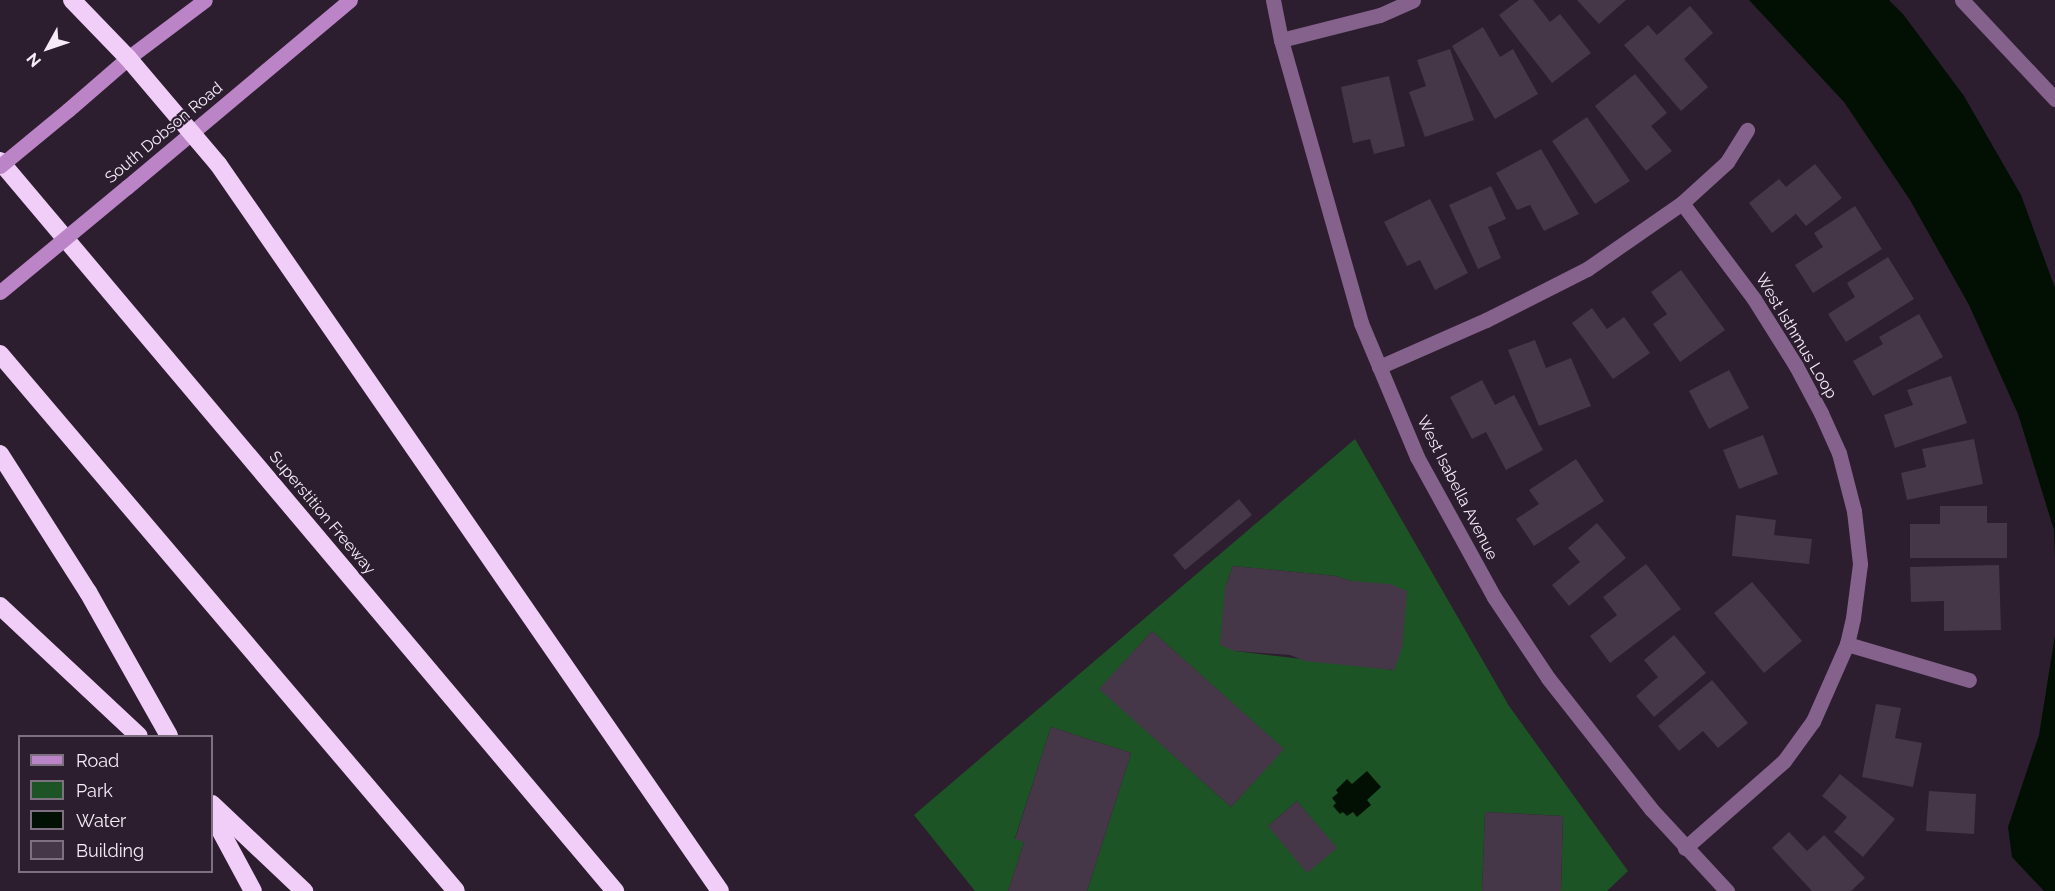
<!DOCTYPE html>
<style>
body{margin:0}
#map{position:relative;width:2055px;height:891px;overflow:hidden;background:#2c1e2f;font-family:Raleway,sans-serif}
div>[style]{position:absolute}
.green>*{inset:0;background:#1d5425}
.water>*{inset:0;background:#011002}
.building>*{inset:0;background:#453648}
.minor>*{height:15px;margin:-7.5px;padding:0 7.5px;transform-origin:7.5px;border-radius:7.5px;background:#84628c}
.secondary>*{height:15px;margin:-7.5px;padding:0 7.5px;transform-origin:7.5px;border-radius:7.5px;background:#bb84c7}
.motorway>*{height:18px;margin:-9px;padding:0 9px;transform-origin:9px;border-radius:9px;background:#f0cef8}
.secondary-bridge>*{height:15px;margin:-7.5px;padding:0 7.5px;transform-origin:7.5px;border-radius:7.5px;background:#bb84c7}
span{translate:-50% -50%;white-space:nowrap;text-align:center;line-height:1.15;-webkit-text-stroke:4.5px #2c1e2f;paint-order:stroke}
.street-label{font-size:16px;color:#f6ecf8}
.legend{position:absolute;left:18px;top:735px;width:195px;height:138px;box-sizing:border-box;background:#2c1e2f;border:2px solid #7d707f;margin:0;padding:8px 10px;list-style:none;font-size:18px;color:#f6ecf8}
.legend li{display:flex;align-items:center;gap:12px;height:30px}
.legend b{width:30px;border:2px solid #7d707f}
.north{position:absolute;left:18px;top:18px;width:60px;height:60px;-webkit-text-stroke:4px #2c1e2f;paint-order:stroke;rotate:230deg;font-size:16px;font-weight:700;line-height:24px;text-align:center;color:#f6ecf8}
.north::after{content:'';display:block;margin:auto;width:21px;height:27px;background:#f6ecf8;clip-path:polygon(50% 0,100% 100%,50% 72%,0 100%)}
</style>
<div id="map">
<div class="green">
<div style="clip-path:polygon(evenodd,1355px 439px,1509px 706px,1628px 871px,1607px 891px,1561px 891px,1563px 816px,1485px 812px,1482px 891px,1087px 891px,1131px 753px,1051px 727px,1015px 838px,1024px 842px,1008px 891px,975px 891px,914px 815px,1355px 439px,1233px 566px,1336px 576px,1351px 581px,1394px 670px,1235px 651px,1225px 587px,1233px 566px,1355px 439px,1152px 631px,1283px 749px,1231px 807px,1100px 689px,1152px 631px,1355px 439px,1297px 801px,1336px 848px,1268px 826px,1297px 801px)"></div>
</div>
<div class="water">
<div style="clip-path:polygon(1749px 0,1889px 0,1903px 14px,1964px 96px,2021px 195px,2055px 288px,2055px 561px,2054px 530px,2018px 414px,1969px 305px,1910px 200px,1844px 102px)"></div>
<div style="clip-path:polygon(2055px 635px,2055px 891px,2044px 891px,2012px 857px,2008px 827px,2039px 735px)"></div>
<div style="clip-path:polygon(1367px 771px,1381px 787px,1367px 800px,1371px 805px,1357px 817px,1353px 812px,1347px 816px,1343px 812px,1340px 814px,1333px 806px,1336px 803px,1332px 798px,1338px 793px,1336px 790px,1347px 779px,1352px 784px)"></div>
</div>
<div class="building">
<div style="clip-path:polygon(1519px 0,1533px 0,1550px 22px,1560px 14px,1591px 53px,1552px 83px,1499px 15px)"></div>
<div style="clip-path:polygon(1577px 0,1626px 0,1599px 24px)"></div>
<div style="clip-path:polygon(1690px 6px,1713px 33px,1684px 59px,1708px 87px,1681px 111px,1624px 45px,1648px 25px,1657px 35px)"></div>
<div style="clip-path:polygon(1483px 27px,1500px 57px,1513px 49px,1538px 94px,1495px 119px,1452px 46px)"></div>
<div style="clip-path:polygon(1450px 49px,1474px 120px,1425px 137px,1409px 92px,1426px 86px,1417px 60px)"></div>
<div style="clip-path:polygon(1635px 74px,1667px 113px,1651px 126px,1672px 151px,1646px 171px,1595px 106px)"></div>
<div style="clip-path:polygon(1389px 76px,1405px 146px,1374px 154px,1370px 139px,1353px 143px,1341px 87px)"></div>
<div style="clip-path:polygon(1587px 117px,1630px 181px,1595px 204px,1552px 141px)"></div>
<div style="clip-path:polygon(1541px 149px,1579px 214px,1544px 231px,1530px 205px,1517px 210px,1496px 173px)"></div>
<div style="clip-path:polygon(1815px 164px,1842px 198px,1806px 226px,1796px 214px,1772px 233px,1749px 203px,1779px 179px,1786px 187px)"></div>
<div style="clip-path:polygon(1491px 186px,1506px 219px,1488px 227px,1501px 258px,1478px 269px,1449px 205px)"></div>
<div style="clip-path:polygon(1430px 199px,1468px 273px,1435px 290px,1420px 260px,1407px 266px,1384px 222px)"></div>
<div style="clip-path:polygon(1855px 206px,1882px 249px,1813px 293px,1795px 265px,1823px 247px,1814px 233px)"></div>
<div style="clip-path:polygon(1888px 257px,1914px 299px,1846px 342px,1828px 314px,1855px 297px,1847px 283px)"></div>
<div style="clip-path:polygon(1681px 270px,1725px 330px,1680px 362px,1653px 324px,1667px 314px,1651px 292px)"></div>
<div style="clip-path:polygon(1592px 308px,1607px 329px,1624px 317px,1650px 353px,1613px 379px,1572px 323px)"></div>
<div style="clip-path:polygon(1919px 314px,1943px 357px,1873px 396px,1853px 361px,1883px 344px,1879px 337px)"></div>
<div style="clip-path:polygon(1535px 340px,1546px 368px,1571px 358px,1591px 406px,1539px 426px,1508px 350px)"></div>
<div style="clip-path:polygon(1729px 370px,1749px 408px,1709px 429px,1689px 391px)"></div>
<div style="clip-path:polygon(1951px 376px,1967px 423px,1895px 448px,1884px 415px,1913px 405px,1907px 390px)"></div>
<div style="clip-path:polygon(1482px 380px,1495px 405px,1514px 395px,1543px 450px,1506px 470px,1486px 432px,1472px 439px,1450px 397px)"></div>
<div style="clip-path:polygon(1763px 435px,1778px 474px,1739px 489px,1723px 450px)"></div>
<div style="clip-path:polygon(1974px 439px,1983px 484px,1907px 500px,1901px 473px,1926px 467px,1922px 449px)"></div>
<div style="clip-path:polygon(1576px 459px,1604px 501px,1534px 546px,1516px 519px,1539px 504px,1529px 490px)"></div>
<div style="clip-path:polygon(1239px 499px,1252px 515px,1185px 570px,1173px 555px)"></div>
<div style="clip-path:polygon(1940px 506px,1987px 506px,1987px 523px,2007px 523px,2007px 558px,1910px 558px,1910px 524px,1940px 524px)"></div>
<div style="clip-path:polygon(1736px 515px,1776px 520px,1774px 535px,1812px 539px,1809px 564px,1732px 556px)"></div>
<div style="clip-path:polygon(1597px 523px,1626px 558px,1569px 606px,1552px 585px,1580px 562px,1568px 548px)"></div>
<div style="clip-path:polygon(1646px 564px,1681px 609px,1610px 663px,1590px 636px,1617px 615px,1603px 597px)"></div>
<div style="clip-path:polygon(1999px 565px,2001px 630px,1944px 631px,1944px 601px,1911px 602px,1910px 567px)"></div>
<div style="clip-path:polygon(1233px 566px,1336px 576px,1351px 581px,1390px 584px,1407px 591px,1402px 648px,1394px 670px,1305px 661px,1290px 655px,1235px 651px,1220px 645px,1225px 587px)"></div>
<div style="clip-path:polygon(1752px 582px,1802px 641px,1764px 673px,1714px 613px)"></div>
<div style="clip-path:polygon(1152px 631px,1284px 749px,1231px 807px,1099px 689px)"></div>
<div style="clip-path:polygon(1674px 635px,1706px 673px,1654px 717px,1636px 696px,1658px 677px,1644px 660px)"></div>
<div style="clip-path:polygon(1712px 680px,1748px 723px,1718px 748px,1703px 731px,1679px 751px,1658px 726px)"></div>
<div style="clip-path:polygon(1876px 704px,1901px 708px,1895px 738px,1922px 743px,1913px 787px,1862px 777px)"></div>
<div style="clip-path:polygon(1051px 727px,1131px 753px,1087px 891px,1008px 891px,1024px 842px,1015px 839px)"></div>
<div style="clip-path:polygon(1840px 774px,1895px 819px,1863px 857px,1834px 832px,1847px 817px,1822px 796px)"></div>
<div style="clip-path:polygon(1929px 791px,1976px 794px,1974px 834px,1926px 831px)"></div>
<div style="clip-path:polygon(1297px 801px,1337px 848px,1307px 873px,1268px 826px)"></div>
<div style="clip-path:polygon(1485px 812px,1563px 816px,1561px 891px,1482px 891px)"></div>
<div style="clip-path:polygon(1789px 832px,1807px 851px,1824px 835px,1865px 878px,1851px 891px,1812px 891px,1772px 848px)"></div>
</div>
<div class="minor">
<div style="left:1273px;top:0;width:41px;rotate:78.7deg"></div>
<div style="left:1281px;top:40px;width:294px;rotate:74.2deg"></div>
<div style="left:1361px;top:323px;width:145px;rotate:67.3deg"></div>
<div style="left:1417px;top:457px;width:160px;rotate:61.2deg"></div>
<div style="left:1494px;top:597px;width:97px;rotate:56.3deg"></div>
<div style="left:1548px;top:678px;width:167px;rotate:51.8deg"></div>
<div style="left:1651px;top:809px;width:112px;rotate:47.2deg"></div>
<div style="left:1962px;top:0;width:136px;rotate:46.8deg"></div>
<div style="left:1281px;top:40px;width:102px;rotate:-14.2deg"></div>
<div style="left:1380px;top:15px;width:36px;rotate:-24deg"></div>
<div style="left:1682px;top:203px;width:120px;rotate:53.1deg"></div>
<div style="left:1754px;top:299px;width:79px;rotate:57.9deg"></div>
<div style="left:1796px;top:366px;width:53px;rotate:62deg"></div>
<div style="left:1821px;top:413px;width:44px;rotate:65.8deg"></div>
<div style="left:1839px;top:453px;width:60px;rotate:75.5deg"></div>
<div style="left:1854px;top:511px;width:53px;rotate:83.5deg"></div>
<div style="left:1860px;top:564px;width:54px;rotate:97.4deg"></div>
<div style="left:1853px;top:618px;width:27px;rotate:103deg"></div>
<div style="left:1847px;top:644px;width:84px;rotate:113.8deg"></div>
<div style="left:1813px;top:721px;width:49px;rotate:125.9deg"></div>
<div style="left:1784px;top:761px;width:132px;rotate:138.7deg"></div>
<div style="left:1379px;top:367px;width:117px;rotate:-23.7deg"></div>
<div style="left:1486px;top:320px;width:113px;rotate:-26.8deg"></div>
<div style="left:1587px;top:269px;width:116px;rotate:-34.8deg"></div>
<div style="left:1682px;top:203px;width:61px;rotate:-42.3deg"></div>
<div style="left:1727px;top:162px;width:38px;rotate:-58deg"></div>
<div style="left:1847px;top:644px;width:127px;rotate:16.4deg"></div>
</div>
<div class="secondary">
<div style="left:68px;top:110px;width:79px;rotate:-40.9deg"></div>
<div style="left:128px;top:58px;width:96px;rotate:-37deg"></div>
<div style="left:127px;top:187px;width:291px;rotate:-40deg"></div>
</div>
<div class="motorway">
<div style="left:72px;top:0;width:81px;rotate:46deg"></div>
<div style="left:128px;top:58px;width:139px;rotate:49.7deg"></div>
<div style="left:218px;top:164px;width:883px;rotate:55.37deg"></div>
<div style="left:0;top:161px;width:955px;rotate:49.89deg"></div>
<div style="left:0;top:354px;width:704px;rotate:49.66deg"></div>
<div style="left:0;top:454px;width:164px;rotate:57.5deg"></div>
<div style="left:88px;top:592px;width:165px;rotate:60.6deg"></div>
<div style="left:0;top:606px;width:190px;rotate:43.1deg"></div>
<div style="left:212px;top:804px;width:127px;rotate:43.4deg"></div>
<div style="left:212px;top:815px;width:86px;rotate:61.7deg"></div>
</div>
<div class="secondary-bridge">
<div style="left:0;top:166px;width:88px;rotate:-39.5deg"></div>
<div style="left:0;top:292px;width:165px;rotate:-39.6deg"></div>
</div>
<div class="street-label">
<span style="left:164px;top:133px;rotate:-40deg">South Dobson Road</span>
<span style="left:1796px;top:336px;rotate:59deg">West Isthmus Loop</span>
<span style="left:1457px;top:488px;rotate:63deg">West Isabella Avenue</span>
<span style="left:322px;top:513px;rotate:50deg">Superstition Freeway</span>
</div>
<ul class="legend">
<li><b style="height:8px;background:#bb84c7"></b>Road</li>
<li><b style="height:16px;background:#1d5425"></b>Park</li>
<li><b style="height:16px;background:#011002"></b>Water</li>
<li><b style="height:16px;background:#453648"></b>Building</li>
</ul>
<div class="north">N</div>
</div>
